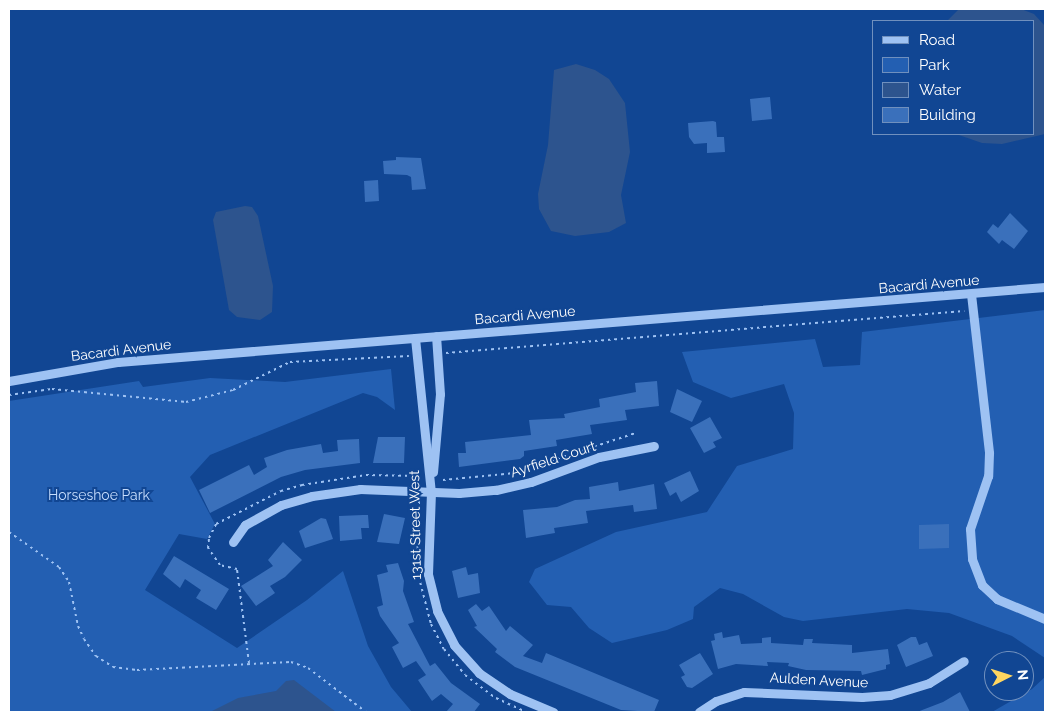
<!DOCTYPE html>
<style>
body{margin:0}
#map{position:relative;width:1054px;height:721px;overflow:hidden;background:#114693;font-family:Raleway,sans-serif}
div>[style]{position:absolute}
.green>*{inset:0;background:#235fb2}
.water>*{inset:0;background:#2d548e}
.building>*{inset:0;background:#3a70bb}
.path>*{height:2px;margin-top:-1px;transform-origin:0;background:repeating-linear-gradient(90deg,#9ec2f3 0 2.5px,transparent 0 6.5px)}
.minor>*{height:9px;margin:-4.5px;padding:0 4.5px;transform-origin:4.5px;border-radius:4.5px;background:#9ec2f3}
span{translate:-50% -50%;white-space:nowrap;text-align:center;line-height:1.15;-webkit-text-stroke:4px #114693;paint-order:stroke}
.street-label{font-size:14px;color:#fff}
.park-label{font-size:14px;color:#c6ddfd}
.frame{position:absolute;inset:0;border:10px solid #fff;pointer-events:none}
.legend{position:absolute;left:872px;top:20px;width:162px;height:115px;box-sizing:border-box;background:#114693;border:1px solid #7090be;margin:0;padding:6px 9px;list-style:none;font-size:15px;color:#fff}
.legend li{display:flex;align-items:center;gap:10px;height:25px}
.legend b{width:25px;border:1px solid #7090be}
.north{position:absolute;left:984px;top:651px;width:50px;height:50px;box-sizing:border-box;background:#114693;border:1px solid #7090be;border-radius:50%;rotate:85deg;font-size:14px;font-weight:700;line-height:20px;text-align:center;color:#fff}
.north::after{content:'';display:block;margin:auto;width:18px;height:22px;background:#ffd660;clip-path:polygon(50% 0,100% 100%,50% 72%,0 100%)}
</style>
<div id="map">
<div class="green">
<div style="clip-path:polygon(1045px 310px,1045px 658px,1012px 636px,949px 613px,907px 609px,803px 621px,784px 617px,743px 594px,720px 588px,694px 607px,693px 619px,667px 630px,612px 643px,589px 628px,571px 607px,547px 605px,529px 582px,535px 569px,616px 532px,707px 512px,737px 466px,793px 449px,794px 413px,784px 384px,731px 398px,693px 382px,682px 352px,815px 339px,823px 367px,860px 365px,862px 332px)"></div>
<div style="clip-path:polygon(391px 369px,395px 410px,377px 397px,363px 393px,210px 455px,190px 477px,215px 524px,207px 539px,179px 534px,145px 590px,237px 648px,307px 600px,343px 571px,368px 646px,391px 687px,412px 712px,9px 712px,9px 401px,139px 381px,143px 387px,210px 378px,285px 382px)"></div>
<div style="clip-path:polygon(1045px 677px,1045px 712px,992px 712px,1032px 689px)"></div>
</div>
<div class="water">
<div style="clip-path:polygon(959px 9px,1021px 9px,1034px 14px,1045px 26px,1045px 134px,1002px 144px,982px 143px,956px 134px,1033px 134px,1033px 21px,947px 21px)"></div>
<div style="clip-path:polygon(576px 64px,595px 70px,609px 79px,625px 103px,630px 152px,621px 195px,626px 223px,609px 232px,575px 236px,551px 231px,539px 209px,538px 194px,548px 145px,554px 70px)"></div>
<div style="clip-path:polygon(245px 206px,252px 207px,258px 216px,273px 286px,272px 312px,260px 320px,237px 317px,229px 310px,213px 220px,216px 212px)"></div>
<div style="clip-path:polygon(294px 680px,336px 712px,210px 712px,238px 698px,276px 691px,286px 681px)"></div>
</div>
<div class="building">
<div style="clip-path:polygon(770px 97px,772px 119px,752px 121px,750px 99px)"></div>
<div style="clip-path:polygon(713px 121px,716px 122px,717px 137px,724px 137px,725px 152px,707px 153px,707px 143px,694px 144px,689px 137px,688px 123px)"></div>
<div style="clip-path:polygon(396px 157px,421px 158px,426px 189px,412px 190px,411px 177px,407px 175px,384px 174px,383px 161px,396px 160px)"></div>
<div style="clip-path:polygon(378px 180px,379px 201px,365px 202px,364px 181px)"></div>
<div style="clip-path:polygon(1010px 213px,1028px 231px,1014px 249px,1002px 240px,999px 244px,987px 232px,993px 224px,998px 228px)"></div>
<div style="clip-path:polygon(657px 381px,659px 406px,625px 410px,627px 420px,590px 425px,592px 434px,556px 440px,557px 446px,524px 451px,524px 456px,520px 459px,459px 467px,458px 453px,466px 453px,465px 442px,531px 435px,529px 420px,565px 418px,564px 414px,600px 407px,599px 399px,636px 392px,635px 383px)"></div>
<div style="clip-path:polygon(677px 389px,702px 401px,692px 422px,670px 412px)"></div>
<div style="clip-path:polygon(710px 417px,722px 438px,713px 442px,716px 447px,704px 453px,690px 428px)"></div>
<div style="clip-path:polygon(378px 437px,405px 437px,404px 463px,373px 463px)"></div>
<div style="clip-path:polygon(359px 439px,360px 463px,305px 470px,281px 477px,210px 513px,199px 490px,249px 465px,254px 475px,267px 467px,264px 458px,287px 450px,321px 444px,323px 453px,338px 451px,337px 440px)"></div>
<div style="clip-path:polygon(690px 471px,699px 491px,681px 502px,676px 492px,670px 496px,664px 483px)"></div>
<div style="clip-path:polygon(618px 482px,619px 491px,654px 484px,657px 509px,634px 512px,633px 505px,586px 511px,588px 523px,554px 528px,555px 533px,526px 538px,523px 510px,557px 507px,575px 500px,590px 499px,589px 487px)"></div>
<div style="clip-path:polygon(384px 514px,405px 518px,399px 544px,377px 542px)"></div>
<div style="clip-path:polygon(363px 515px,368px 515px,369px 528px,361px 528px,362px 539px,340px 541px,339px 516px)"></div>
<div style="clip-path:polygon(321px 518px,326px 519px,333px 539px,305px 548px,299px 531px)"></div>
<div style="clip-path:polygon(949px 524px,949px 548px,919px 549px,919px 525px)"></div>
<div style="clip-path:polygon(283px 542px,302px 560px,285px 577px,270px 586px,275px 593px,256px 606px,241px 586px,273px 566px,268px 560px)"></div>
<div style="clip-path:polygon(174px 556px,229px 589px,216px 610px,196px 598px,201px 590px,185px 579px,180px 588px,163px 574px)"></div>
<div style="clip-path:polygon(398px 563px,404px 581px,403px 591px,414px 622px,408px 624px,430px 666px,435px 663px,451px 683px,480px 704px,474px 712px,446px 712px,453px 704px,441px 694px,432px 701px,418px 680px,426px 675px,416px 661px,403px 668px,392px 647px,399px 643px,380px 616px,377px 607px,383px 605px,377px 575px,388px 572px,386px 565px)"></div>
<div style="clip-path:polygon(466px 567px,468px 575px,478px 573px,480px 593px,458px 598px,452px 571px)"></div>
<div style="clip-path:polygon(476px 604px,482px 611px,489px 606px,506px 631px,510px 626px,533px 645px,523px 656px,542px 663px,546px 653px,659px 700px,654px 712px,621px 710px,515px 667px,495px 652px,497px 649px,474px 627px,477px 626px,468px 610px)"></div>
<div style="clip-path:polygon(722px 632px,723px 638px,739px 635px,741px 644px,762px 643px,762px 638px,771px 637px,771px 643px,803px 645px,804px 639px,813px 639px,812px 643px,852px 645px,852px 653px,888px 649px,890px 664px,886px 665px,886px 669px,862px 675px,861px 671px,806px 670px,788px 666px,789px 663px,767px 662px,768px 666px,736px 664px,718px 669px,711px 641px,715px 640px,714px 634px)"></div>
<div style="clip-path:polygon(911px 637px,916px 637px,919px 645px,927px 642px,933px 656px,906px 667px,897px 645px)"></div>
<div style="clip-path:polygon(700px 653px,713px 674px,692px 688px,687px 687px,681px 677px,685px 675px,679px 665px)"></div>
<div style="clip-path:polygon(960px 692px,970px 712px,917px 712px,943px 702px)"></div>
</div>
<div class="path">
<div style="left:446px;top:353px;width:520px;rotate:-4.64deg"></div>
<div style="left:9px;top:395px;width:43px;rotate:-7.9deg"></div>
<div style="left:52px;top:389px;width:135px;rotate:5.5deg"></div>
<div style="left:186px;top:402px;width:49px;rotate:-14.3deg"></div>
<div style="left:233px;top:390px;width:64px;rotate:-26.2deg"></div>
<div style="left:290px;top:362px;width:119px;rotate:-2.9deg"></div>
<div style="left:443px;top:480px;width:71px;rotate:-5.6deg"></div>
<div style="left:514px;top:473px;width:128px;rotate:-18.2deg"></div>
<div style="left:419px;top:501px;width:69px;rotate:91.7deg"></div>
<div style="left:417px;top:570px;width:56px;rotate:75.5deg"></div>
<div style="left:431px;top:624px;width:28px;rotate:63deg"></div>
<div style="left:444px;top:649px;width:33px;rotate:51deg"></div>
<div style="left:465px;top:675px;width:39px;rotate:37deg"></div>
<div style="left:496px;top:698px;width:33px;rotate:25deg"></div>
<div style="left:9px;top:532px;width:61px;rotate:35deg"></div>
<div style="left:59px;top:567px;width:18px;rotate:56deg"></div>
<div style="left:69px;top:582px;width:45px;rotate:78.4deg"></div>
<div style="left:78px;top:626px;width:14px;rotate:65deg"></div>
<div style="left:84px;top:639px;width:21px;rotate:55deg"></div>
<div style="left:96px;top:656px;width:20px;rotate:33deg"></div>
<div style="left:113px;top:667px;width:24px;rotate:7deg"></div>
<div style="left:137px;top:670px;width:154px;rotate:-3deg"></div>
<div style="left:291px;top:662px;width:18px;rotate:19deg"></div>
<div style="left:308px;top:668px;width:73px;rotate:37.2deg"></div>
<div style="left:249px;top:663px;width:95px;rotate:-97.3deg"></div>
<div style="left:237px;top:569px;width:17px;rotate:-167deg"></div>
<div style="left:220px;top:565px;width:21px;rotate:-125deg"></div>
<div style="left:208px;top:548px;width:10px;rotate:-84deg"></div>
<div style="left:209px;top:538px;width:16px;rotate:-63deg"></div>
<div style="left:216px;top:524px;width:73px;rotate:-26.9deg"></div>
<div style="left:281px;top:491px;width:22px;rotate:-16deg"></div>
<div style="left:302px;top:485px;width:65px;rotate:-8.9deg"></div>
<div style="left:366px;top:475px;width:53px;rotate:1.1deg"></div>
</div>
<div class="minor">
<div style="left:971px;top:294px;width:160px;rotate:83.5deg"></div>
<div style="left:989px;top:453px;width:23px;rotate:92deg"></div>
<div style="left:988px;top:476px;width:56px;rotate:108.8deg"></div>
<div style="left:970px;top:529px;width:30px;rotate:86deg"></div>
<div style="left:972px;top:559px;width:28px;rotate:69deg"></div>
<div style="left:982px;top:585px;width:21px;rotate:43deg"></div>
<div style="left:997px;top:599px;width:52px;rotate:22.6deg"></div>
<div style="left:415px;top:338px;width:155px;rotate:84.1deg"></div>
<div style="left:431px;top:492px;width:82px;rotate:92.1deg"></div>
<div style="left:428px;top:574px;width:38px;rotate:76deg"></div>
<div style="left:437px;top:611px;width:38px;rotate:63deg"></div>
<div style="left:454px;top:645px;width:38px;rotate:48deg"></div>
<div style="left:479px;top:673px;width:37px;rotate:34deg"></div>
<div style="left:510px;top:694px;width:47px;rotate:22.7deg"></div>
<div style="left:9px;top:381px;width:111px;rotate:-9.9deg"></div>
<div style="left:118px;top:362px;width:930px;rotate:-4.63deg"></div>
<div style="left:433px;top:472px;width:78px;rotate:-84.9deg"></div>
<div style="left:440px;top:394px;width:58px;rotate:-93.9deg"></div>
<div style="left:233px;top:542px;width:21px;rotate:-55deg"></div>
<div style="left:245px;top:525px;width:41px;rotate:-29.1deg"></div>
<div style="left:281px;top:505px;width:32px;rotate:-16deg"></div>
<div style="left:312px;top:496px;width:49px;rotate:-8.3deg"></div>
<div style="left:360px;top:489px;width:99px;rotate:2.3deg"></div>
<div style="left:459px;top:493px;width:37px;rotate:-5deg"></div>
<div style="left:496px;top:490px;width:36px;rotate:-13deg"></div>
<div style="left:531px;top:482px;width:72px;rotate:-20.2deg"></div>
<div style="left:599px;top:457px;width:56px;rotate:-11.3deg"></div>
<div style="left:699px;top:712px;width:20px;rotate:-33deg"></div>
<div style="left:716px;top:701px;width:29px;rotate:-18deg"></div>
<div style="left:744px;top:692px;width:118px;rotate:2.4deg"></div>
<div style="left:862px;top:697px;width:28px;rotate:-4deg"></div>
<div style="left:890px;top:695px;width:41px;rotate:-17.1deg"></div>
<div style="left:929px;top:683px;width:41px;rotate:-32.2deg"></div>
</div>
<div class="street-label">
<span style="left:929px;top:284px;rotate:-5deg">Bacardi Avenue</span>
<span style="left:525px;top:315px;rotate:-5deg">Bacardi Avenue</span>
<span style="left:121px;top:350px;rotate:-7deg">Bacardi Avenue</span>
<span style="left:553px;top:459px;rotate:-18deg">Ayrfield Court</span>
<span style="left:415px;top:525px;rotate:-91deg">131st Street West</span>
<span style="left:819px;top:680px;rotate:3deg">Aulden Avenue</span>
</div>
<div class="park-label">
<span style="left:99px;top:495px">Horseshoe Park</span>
</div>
<div class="frame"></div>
<ul class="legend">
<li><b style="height:6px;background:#9ec2f3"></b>Road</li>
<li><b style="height:14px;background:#235fb2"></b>Park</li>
<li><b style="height:14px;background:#2d548e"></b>Water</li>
<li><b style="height:14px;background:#3a70bb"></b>Building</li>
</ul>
<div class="north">N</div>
</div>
